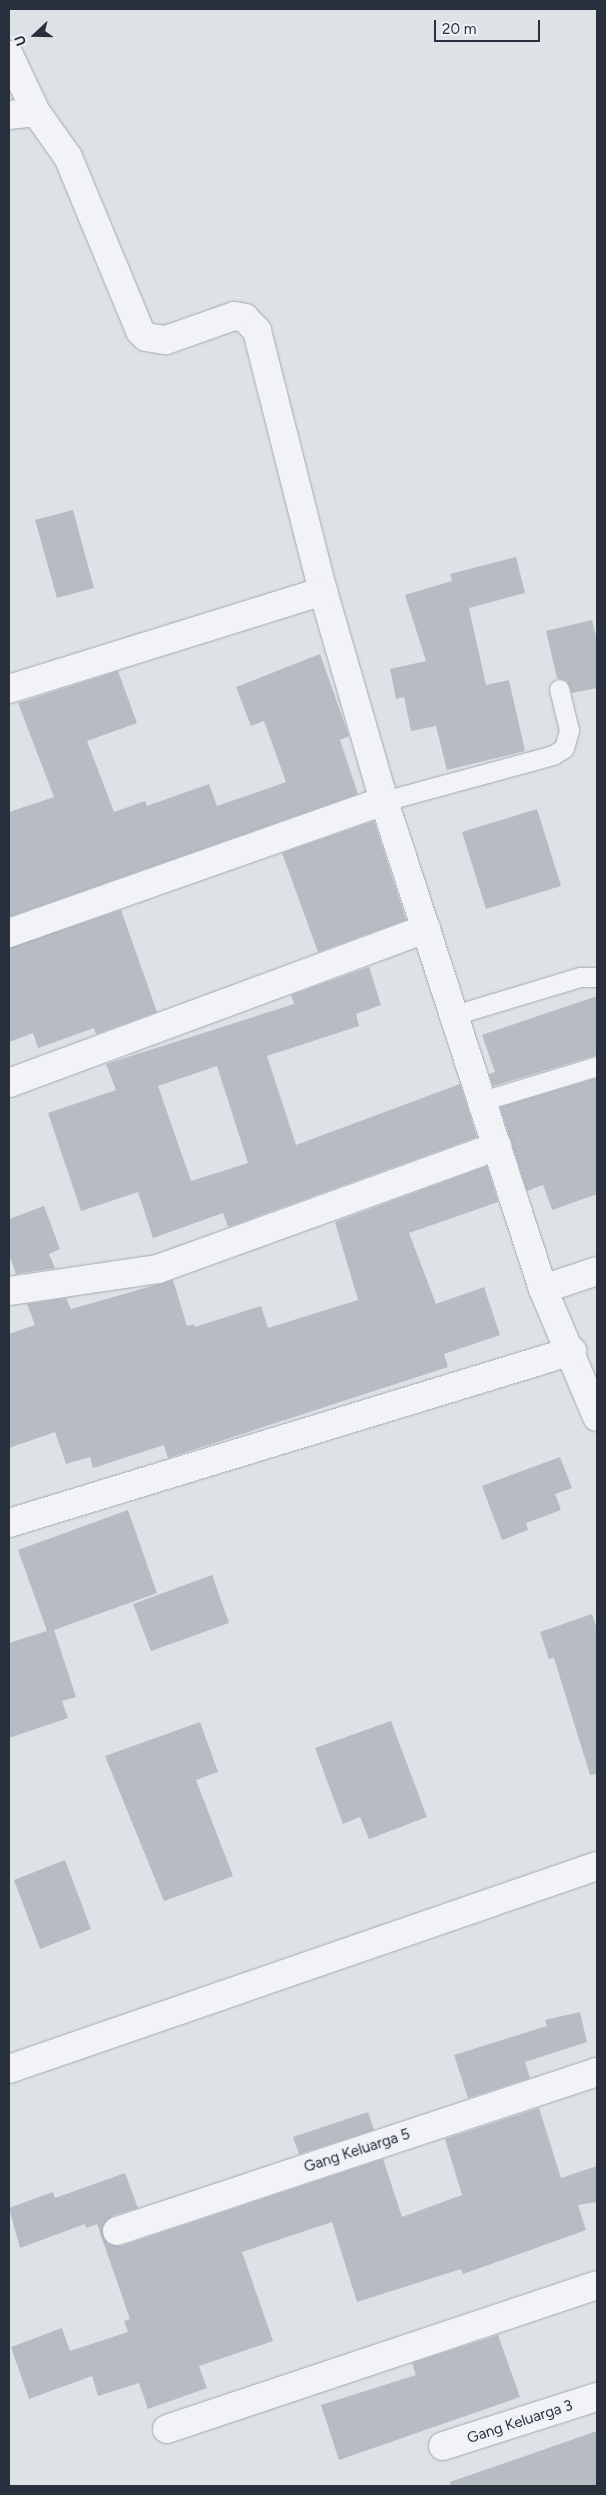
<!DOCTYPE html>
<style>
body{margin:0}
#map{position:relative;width:606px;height:2495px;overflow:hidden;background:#dee2e7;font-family:Figtree,sans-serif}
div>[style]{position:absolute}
.building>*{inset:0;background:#b6bbc4}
.roads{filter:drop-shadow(0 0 1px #a4a9b1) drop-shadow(0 0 1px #a4a9b1)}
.service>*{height:19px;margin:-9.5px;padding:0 9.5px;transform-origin:9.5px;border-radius:9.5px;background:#f1f3f6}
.minor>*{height:28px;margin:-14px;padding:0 14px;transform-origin:14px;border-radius:14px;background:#f1f3f6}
span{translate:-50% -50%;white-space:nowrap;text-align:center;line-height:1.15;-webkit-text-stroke:4px #eef1f5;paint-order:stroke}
.street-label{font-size:15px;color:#28303d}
.frame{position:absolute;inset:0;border:10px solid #28303d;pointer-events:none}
.north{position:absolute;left:10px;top:10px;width:50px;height:50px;-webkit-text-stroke:4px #eef1f5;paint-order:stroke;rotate:249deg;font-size:14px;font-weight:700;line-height:20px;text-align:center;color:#28303d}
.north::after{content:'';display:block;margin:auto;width:18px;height:22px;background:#28303d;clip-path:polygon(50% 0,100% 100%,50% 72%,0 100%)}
.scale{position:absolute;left:434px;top:20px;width:106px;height:22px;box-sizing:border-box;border:2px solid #28303d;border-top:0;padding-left:6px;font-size:15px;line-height:18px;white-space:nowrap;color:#28303d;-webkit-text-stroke:4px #eef1f5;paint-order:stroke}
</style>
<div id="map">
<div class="building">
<div style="clip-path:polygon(73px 510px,94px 588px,57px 598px,35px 520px)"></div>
<div style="clip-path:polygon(516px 557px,525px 593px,469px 608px,486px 685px,509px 680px,525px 751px,447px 770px,436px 726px,411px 731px,404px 697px,396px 699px,390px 669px,426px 661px,405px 595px,452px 581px,450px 574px)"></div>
<div style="clip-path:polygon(592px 620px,597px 641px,597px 688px,572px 693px,567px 681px,557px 678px,546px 631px)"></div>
<div style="clip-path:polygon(320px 654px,349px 736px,340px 740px,358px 794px,9px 917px,9px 812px,54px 797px,18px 703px,118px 671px,137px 723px,87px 741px,114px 812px,145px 801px,147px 806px,209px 784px,217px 806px,286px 782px,264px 721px,251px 726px,236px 687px)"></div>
<div style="clip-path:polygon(537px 809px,561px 886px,486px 909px,462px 832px)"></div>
<div style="clip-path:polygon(374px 821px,406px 920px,318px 952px,282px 853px)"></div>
<div style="clip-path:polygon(121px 910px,157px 1012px,96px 1034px,94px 1028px,38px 1048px,33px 1033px,9px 1042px,9px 948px)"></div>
<div style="clip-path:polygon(evenodd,369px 967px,381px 1005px,356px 1014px,359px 1026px,267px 1056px,296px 1145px,460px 1084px,477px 1137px,228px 1227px,223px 1213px,153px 1238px,138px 1192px,81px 1211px,48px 1113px,116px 1090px,106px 1064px,294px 1004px,291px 995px,369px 967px,217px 1066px,248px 1163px,191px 1181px,158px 1086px,217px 1066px)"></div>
<div style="clip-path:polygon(597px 996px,597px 1055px,493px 1086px,489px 1074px,495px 1072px,482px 1035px)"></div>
<div style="clip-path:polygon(597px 1078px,597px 1194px,552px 1210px,543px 1185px,527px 1191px,500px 1107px)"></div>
<div style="clip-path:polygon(487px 1166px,498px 1202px,409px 1233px,436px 1304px,484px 1287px,500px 1335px,444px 1354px,448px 1367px,168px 1458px,164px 1445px,93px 1468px,90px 1457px,66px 1464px,55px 1432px,9px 1448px,9px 1334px,35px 1325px,27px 1304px,66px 1298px,71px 1309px,173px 1280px,187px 1326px,194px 1324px,195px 1327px,261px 1306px,268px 1328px,358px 1300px,335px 1222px)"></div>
<div style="clip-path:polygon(44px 1206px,60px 1249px,49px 1254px,55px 1268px,16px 1274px,9px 1254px,9px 1219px)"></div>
<div style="clip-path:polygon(560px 1457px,572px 1488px,555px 1494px,561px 1510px,526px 1523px,528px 1530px,502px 1540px,482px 1486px)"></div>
<div style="clip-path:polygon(128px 1510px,157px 1593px,54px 1630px,76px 1697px,62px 1701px,68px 1718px,9px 1738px,9px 1643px,47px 1631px,18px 1550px)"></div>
<div style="clip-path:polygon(212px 1575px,229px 1623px,151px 1651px,133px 1604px)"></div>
<div style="clip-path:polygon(592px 1614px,597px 1629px,597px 1774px,590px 1775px,554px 1658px,549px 1659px,540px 1632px)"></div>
<div style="clip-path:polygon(391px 1721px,427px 1817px,369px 1839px,360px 1817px,343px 1824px,315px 1748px)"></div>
<div style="clip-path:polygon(200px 1722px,218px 1772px,196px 1780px,233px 1876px,164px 1901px,105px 1756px)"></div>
<div style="clip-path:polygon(65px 1860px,91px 1929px,40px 1949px,14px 1880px)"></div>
<div style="clip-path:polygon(580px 2012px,587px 2042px,525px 2062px,530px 2078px,468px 2098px,454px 2055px,547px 2026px,545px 2020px)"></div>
<div style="clip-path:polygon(539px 2108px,561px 2178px,597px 2166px,597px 2202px,578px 2205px,586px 2230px,463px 2274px,461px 2269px,357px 2302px,332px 2222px,242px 2252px,273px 2341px,199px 2366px,207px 2388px,148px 2409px,139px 2383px,98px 2396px,92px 2376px,29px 2399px,11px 2347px,62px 2328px,70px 2351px,128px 2332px,124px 2321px,130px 2319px,97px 2224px,86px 2228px,85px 2224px,20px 2248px,9px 2208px,53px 2192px,55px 2198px,125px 2173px,138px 2208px,112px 2216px,102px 2228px,107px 2243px,121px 2246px,383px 2159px,402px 2217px,462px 2195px,445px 2139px)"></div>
<div style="clip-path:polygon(368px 2112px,374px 2130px,299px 2154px,293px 2137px)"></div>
<div style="clip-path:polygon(498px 2335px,520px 2397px,339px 2460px,321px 2405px,416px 2375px,412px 2363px)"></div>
<div style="clip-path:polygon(597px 2431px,597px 2486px,451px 2486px,450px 2482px)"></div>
</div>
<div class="roads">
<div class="service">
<div style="left:384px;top:801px;width:175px;rotate:-15.2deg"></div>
<div style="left:553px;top:755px;width:13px;rotate:-32deg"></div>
<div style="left:564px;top:748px;width:19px;rotate:-74deg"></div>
<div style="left:569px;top:730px;width:42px;rotate:-103.7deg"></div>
<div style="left:454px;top:1015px;width:132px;rotate:-16.8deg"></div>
<div style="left:580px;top:977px;width:17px"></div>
<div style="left:482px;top:1101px;width:120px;rotate:-16.9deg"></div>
</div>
<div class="minor">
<div style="left:9px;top:55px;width:63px;rotate:64.7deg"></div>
<div style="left:36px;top:112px;width:55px;rotate:54.6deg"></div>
<div style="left:68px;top:157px;width:188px;rotate:67.5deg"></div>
<div style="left:140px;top:331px;width:8px;rotate:45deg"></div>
<div style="left:146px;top:337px;width:20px;rotate:9deg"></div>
<div style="left:166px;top:340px;width:72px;rotate:-19.4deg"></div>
<div style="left:234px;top:316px;width:11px;rotate:10deg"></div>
<div style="left:245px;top:318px;width:18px;rotate:47deg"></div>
<div style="left:257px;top:331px;width:268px;rotate:75.8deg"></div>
<div style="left:323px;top:591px;width:219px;rotate:73.8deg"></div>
<div style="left:384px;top:801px;width:513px;rotate:71.95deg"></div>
<div style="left:543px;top:1289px;width:139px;rotate:67.1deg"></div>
<div style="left:9px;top:115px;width:27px;rotate:-6deg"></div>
<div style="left:9px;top:689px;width:329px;rotate:-17.3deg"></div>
<div style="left:9px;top:933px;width:398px;rotate:-19.4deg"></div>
<div style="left:9px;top:1083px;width:445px;rotate:-20.3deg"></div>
<div style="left:543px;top:1289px;width:57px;rotate:-18.4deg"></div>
<div style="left:9px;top:1291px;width:151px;rotate:-8.4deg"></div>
<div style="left:158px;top:1269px;width:361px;rotate:-19.9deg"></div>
<div style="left:9px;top:1523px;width:589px;rotate:-16.99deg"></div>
<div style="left:9px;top:2069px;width:622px;rotate:-19.05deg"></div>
<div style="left:117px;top:2231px;width:506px;rotate:-18.33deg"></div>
<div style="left:167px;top:2429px;width:453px;rotate:-18.5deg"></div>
<div style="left:443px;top:2446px;width:162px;rotate:-17.7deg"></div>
</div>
</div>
<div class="street-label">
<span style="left:357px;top:2151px;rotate:-18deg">Gang Keluarga 5</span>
<span style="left:520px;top:2422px;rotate:-18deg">Gang Keluarga 3</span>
</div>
<div class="frame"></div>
<div class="north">U</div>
<div class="scale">20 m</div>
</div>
